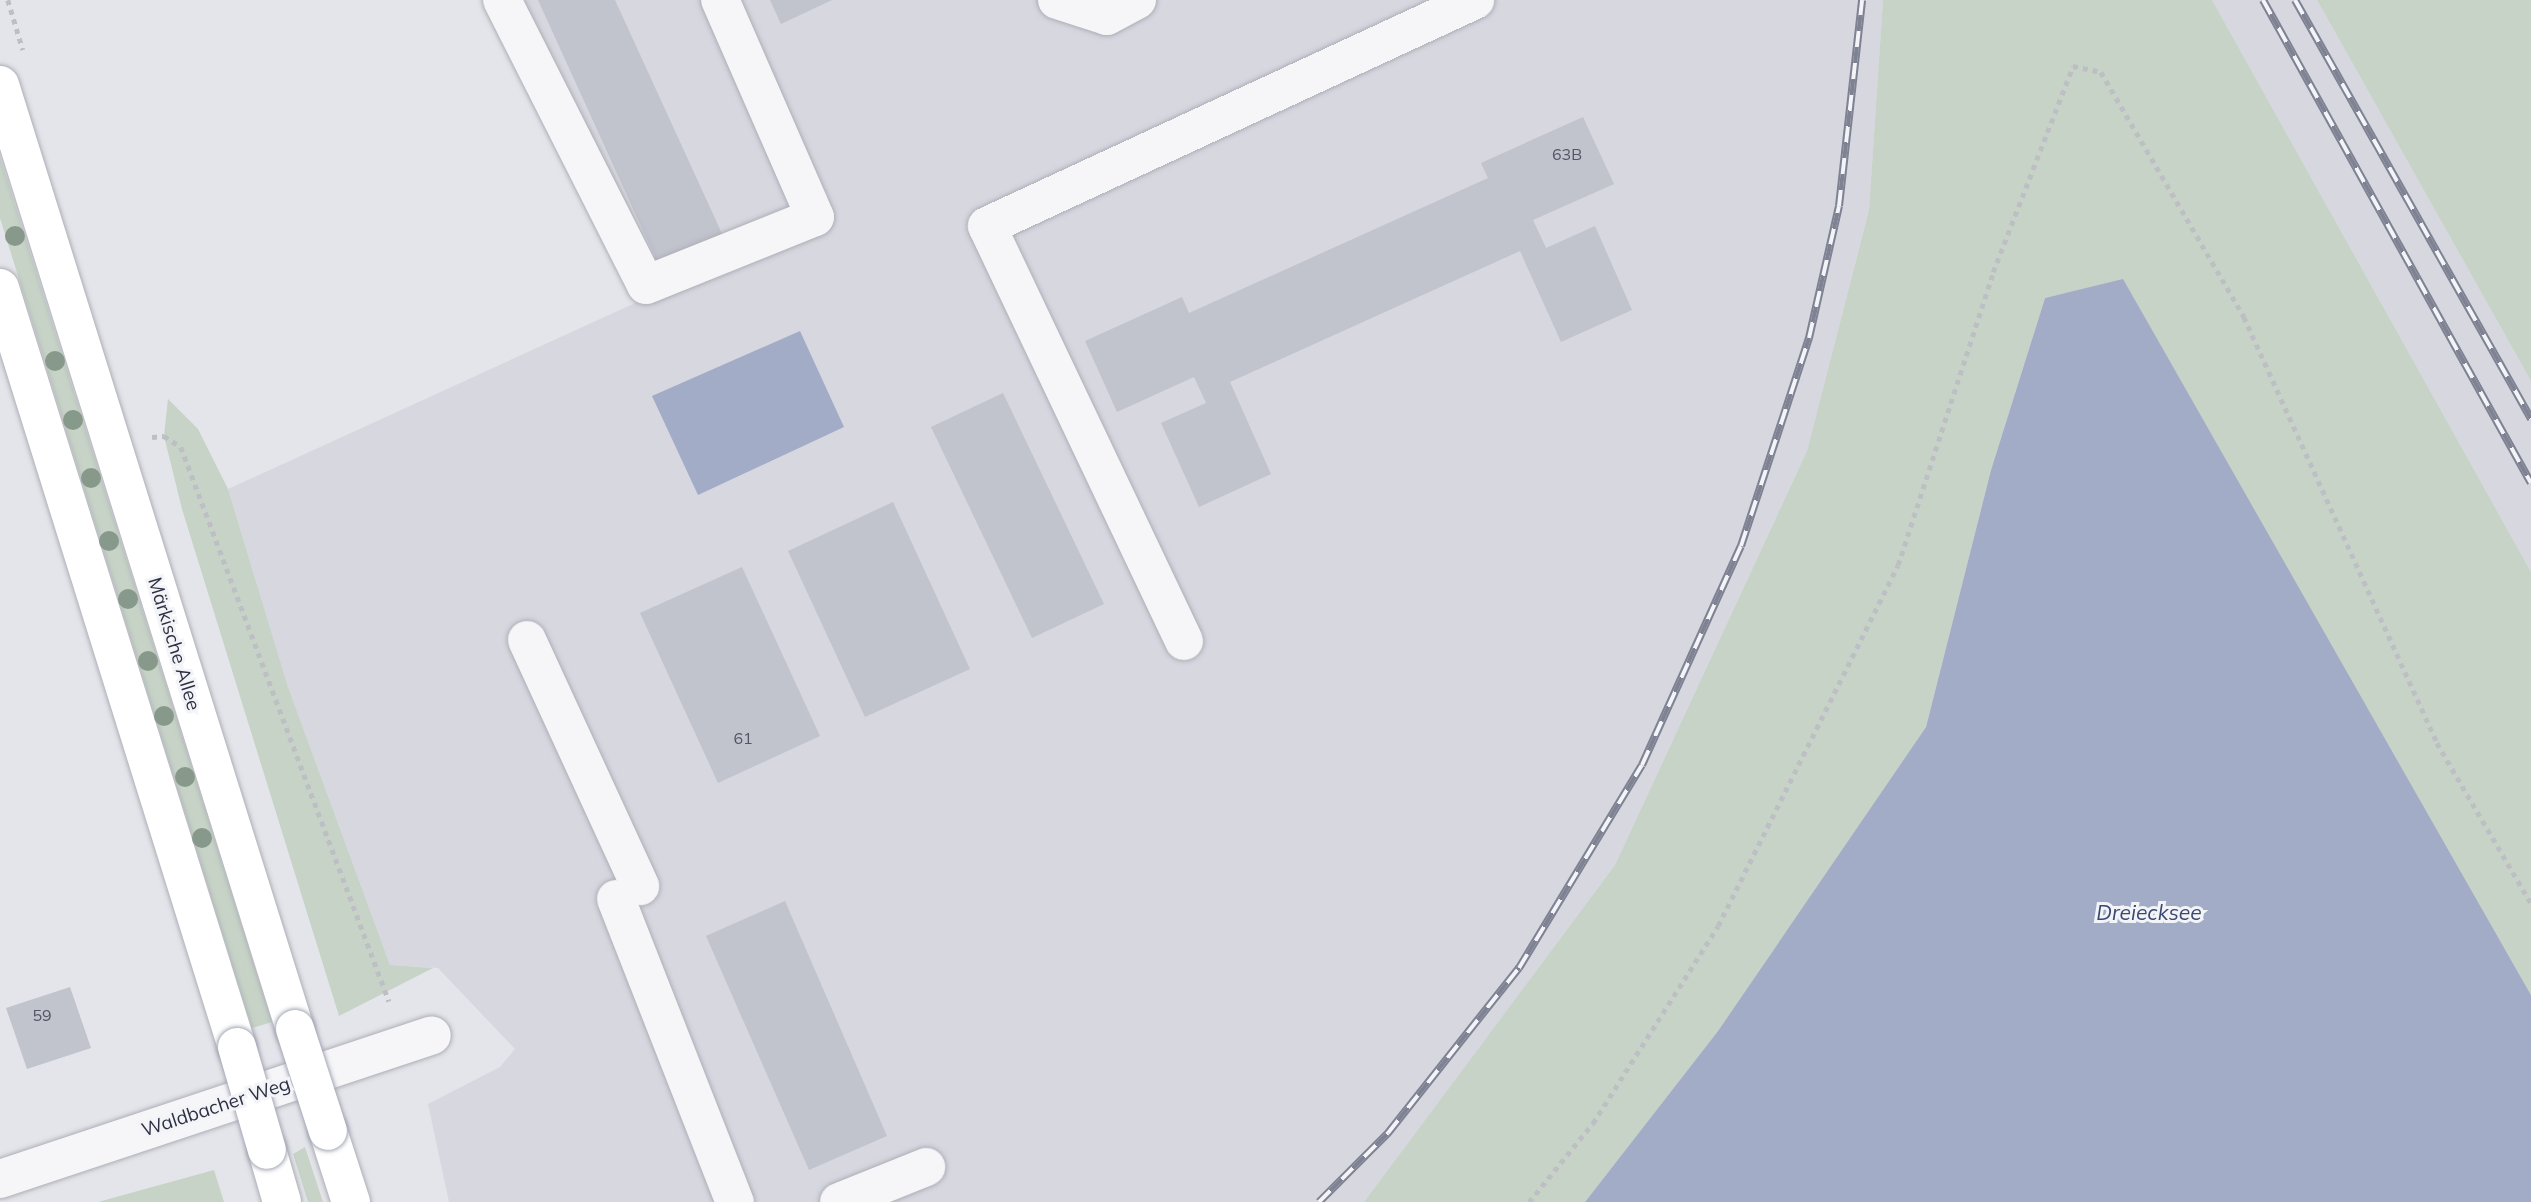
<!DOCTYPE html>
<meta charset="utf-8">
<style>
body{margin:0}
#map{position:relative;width:2531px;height:1202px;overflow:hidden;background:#e4e5ea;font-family:Mulish,sans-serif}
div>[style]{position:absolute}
.built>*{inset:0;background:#d6d7df}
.green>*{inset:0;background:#c6d3c6}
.water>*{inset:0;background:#a2acc6}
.building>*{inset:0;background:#c1c3cd}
.path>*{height:4.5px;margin-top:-2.25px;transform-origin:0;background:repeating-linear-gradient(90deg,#bebfc5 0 5px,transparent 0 10px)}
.roads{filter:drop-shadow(0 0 2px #adafb7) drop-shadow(0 0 2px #adafb7)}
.minor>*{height:38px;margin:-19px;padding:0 19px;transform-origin:19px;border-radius:19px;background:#f6f6f9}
.major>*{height:38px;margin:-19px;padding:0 19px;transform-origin:19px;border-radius:19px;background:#fff}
.rail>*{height:8px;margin-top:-4px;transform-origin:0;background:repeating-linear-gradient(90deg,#f3f4f8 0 16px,#7e8292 0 32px);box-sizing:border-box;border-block:2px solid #7e8292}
.bridges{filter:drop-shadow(0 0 2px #a4a7b5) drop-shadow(0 0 2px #a4a7b5)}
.major-bridge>*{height:38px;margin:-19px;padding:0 19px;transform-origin:19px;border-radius:19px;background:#fff}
.trees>*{width:20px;height:20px;margin:-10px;border-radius:50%;background:#87998a}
span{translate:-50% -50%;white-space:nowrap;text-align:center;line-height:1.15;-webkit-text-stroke:6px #f3f4f8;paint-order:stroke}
.number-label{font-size:16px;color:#525564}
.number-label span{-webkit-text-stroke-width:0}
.street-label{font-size:19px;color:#2d3041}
.water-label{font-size:21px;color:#3b4871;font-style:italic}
</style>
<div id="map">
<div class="built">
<div style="clip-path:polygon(505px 0,1883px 0,1869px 210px,1807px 451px,1615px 865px,1364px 1202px,449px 1202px,428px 1104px,500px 1067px,515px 1049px,438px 968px,390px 965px,288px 687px,228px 489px,644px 299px)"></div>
<div style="clip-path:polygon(2212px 0,2317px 0,2531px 381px,2531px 572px)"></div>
</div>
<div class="green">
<div style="clip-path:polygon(1883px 0,2212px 0,2531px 572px,2531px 995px,2123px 280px,2045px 298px,1991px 470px,1926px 727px,1718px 1031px,1585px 1202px,1364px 1202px,1615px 865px,1807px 451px,1869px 210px)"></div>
<div style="clip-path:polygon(2317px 0,2531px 0,2531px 381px)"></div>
<div style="clip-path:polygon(0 157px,272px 1022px,252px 1028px,0 218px)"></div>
<div style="clip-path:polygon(168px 399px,198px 429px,228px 489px,288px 687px,390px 965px,433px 968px,339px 1016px,182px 509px,164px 436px)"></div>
<div style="clip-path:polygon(305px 1147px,323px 1202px,308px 1202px,293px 1154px)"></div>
<div style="clip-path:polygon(214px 1170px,224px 1202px,98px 1202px)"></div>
</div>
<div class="water">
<div style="clip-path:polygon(2123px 279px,2531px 995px,2531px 1202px,1585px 1202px,1718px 1031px,1926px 727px,1991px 470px,2045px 298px)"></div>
<div style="clip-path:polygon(800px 331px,844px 427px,698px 495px,652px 396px)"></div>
</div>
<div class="building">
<div style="clip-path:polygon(538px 0,615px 0,724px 238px,660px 268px)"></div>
<div style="clip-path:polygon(770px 0,832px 0,781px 24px)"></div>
<div style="clip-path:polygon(1583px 117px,1614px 184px,1533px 220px,1546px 248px,1595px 226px,1632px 310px,1561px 342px,1520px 251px,1230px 382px,1271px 474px,1199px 507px,1161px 423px,1206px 403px,1194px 377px,1117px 412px,1085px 341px,1182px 297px,1189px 313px,1488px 178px,1481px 163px)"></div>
<div style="clip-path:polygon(1003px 393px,1104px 604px,1032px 638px,931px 427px)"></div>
<div style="clip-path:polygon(893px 502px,970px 669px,865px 717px,788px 551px)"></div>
<div style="clip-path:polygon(742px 567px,820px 736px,718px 783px,640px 613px)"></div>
<div style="clip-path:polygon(785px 901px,887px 1136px,809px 1170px,706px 936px)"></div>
<div style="clip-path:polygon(70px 987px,91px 1048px,27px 1069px,6px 1008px)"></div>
</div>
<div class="path">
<div style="left:8px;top:0;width:52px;rotate:73.3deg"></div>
<div style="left:152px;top:437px;width:12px;rotate:-5deg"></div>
<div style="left:164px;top:436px;width:20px;rotate:33deg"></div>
<div style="left:181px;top:447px;width:592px;rotate:69.42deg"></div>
<div style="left:1529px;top:1202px;width:102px;rotate:-51deg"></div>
<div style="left:1593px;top:1123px;width:233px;rotate:-57.6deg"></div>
<div style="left:1718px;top:926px;width:403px;rotate:-63.5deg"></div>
<div style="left:1898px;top:565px;width:308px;rotate:-72deg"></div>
<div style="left:1993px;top:272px;width:221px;rotate:-68.8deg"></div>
<div style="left:2073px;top:66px;width:29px;rotate:12deg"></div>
<div style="left:2101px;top:72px;width:284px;rotate:59.7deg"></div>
<div style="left:2244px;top:317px;width:468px;rotate:65.6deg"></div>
<div style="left:2437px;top:743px;width:186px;rotate:59.6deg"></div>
</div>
<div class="roads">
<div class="minor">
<div style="left:502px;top:0;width:319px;rotate:63.2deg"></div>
<div style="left:646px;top:285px;width:182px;rotate:-21.9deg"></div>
<div style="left:815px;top:217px;width:237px;rotate:-113.6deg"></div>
<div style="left:1057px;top:0;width:52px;rotate:17.7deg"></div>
<div style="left:1107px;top:16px;width:34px;rotate:-28deg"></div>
<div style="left:527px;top:640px;width:271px;rotate:65.3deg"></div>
<div style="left:1184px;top:641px;width:459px;rotate:-115.4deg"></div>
<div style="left:987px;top:226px;width:538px;rotate:-24.85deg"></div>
<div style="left:616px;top:899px;width:326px;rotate:68.6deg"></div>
<div style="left:0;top:1179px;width:455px;rotate:-18.4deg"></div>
<div style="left:839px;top:1202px;width:94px;rotate:-21.9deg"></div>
</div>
<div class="major">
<div style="left:0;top:85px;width:989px;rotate:72.65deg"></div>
<div style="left:0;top:288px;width:795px;rotate:72.66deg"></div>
<div style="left:328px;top:1131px;width:75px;rotate:72.1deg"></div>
<div style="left:267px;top:1150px;width:54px;rotate:73.9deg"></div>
</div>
</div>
<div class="rail">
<div style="left:2263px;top:0;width:552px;rotate:60.98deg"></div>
<div style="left:2295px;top:0;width:481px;rotate:60.6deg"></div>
<div style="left:1319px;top:1202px;width:98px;rotate:-45deg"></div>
<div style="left:1388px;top:1133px;width:211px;rotate:-51.6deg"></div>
<div style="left:1519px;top:968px;width:237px;rotate:-58.8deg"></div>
<div style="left:1642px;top:765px;width:240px;rotate:-65.7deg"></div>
<div style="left:1741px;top:546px;width:219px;rotate:-71.9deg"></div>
<div style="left:1809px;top:338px;width:135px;rotate:-77.2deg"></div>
<div style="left:1839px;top:206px;width:207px;rotate:-83.6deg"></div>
</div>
<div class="bridges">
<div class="major-bridge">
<div style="left:295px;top:1029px;width:107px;rotate:72.1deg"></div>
<div style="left:237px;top:1047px;width:107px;rotate:73.8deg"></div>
</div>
</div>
<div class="trees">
<div style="left:15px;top:236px"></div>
<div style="left:55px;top:361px"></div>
<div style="left:73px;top:420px"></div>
<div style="left:91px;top:478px"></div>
<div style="left:109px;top:541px"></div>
<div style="left:128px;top:599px"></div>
<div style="left:148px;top:661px"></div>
<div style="left:164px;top:716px"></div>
<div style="left:185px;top:777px"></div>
<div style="left:202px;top:838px"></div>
</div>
<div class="number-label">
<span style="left:1567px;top:154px">63B</span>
<span style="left:743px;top:738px">61</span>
<span style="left:42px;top:1015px">59</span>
</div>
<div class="street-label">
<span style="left:174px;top:644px;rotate:73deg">Märkische Allee</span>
<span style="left:216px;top:1107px;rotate:-18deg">Waldbacher Weg</span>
</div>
<div class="water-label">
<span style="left:2149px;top:912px">Dreiecksee</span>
</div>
</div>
